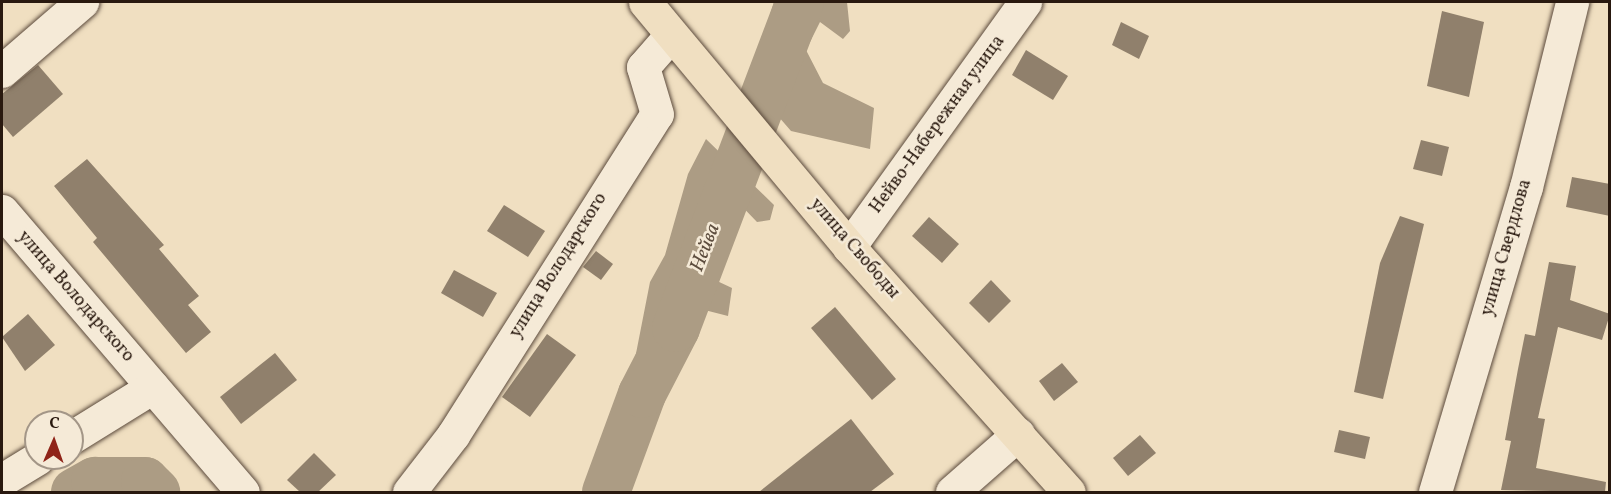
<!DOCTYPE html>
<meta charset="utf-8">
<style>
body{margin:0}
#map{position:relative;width:1611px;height:494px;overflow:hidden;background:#f0dfc1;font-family:Vollkorn,serif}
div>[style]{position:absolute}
.water>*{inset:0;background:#ac9c84}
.river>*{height:48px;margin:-24px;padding:0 24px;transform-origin:24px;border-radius:24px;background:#ac9c84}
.building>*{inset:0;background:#90806c}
.roads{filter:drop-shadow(0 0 2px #5b4a3c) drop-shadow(0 0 2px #5b4a3c)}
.minor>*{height:33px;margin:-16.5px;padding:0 16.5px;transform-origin:16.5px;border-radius:16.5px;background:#f5ead7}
.major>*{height:33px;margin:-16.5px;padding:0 16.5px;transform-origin:16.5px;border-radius:16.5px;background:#f0dfc1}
span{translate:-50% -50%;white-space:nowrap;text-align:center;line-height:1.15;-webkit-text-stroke:5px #f5ead7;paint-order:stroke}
.street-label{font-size:18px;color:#29190f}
.water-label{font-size:20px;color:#5d4d3e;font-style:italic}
.frame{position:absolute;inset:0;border:3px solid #29190f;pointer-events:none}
.north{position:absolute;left:24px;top:410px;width:60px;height:60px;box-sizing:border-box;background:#f5ead7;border:2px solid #a39687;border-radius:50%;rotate:2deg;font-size:16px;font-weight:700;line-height:24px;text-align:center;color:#29190f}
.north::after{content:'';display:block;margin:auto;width:21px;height:27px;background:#8f2418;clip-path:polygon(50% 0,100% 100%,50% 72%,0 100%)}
</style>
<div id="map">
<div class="water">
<div style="clip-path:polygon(774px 2px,847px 2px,850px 31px,843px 39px,820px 22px,806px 50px,823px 83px,874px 108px,870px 149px,791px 131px,765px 101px,750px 77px)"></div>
<div style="clip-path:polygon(706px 139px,774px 205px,770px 220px,757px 222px,732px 196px,700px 273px,732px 288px,728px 316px,685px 305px,667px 349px,674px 359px,642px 394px,631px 379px,650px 282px,665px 255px,688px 174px)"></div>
<div style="clip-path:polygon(622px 433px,642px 455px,630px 488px,593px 492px)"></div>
</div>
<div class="river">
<div style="left:75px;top:492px;width:23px;rotate:-29deg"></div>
<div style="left:95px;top:481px;width:50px"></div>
<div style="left:145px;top:481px;width:16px;rotate:45deg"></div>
<div style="left:606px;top:492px;width:104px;rotate:-69.8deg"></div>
<div style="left:642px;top:394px;width:74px;rotate:-62.7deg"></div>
<div style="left:676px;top:328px;width:349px;rotate:-69.2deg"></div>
</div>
<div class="building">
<div style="clip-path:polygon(1442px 11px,1484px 22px,1469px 97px,1427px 86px)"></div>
<div style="clip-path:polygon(1121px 22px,1149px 36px,1139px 59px,1112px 45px)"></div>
<div style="clip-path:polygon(1026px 50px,1068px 76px,1053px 100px,1012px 75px)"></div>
<div style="clip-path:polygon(38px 65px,63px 94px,13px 137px,2px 124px,2px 94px)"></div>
<div style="clip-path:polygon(1421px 140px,1449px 147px,1442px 176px,1413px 169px)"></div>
<div style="clip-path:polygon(87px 159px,164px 245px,159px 249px,199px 296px,188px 305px,211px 332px,186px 353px,93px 242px,97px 238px,54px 186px)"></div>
<div style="clip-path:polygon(1572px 177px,1610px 184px,1610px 216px,1566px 207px)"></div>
<div style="clip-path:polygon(504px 205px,545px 231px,528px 257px,487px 231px)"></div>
<div style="clip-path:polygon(1400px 216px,1424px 224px,1383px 399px,1354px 392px,1380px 263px)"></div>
<div style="clip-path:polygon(929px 217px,959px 244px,942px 263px,912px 236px)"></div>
<div style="clip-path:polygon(596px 251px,613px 264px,601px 280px,583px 267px)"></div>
<div style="clip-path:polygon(1549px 262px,1576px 266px,1570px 300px,1610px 314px,1602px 340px,1558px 327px,1538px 418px,1545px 419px,1536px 468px,1606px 482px,1605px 492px,1501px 490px,1511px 441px,1505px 440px,1518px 369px,1525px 334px,1535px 336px)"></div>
<div style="clip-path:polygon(454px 270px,497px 293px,483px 317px,441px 293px)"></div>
<div style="clip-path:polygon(991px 280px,1011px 301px,989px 323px,969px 303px)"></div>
<div style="clip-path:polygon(835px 307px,896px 379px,872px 400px,811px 328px)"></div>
<div style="clip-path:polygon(28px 314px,55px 345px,25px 371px,2px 337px)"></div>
<div style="clip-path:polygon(547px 334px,576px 355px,530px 417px,502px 397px)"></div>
<div style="clip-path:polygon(275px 353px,297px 380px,241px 424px,220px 397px)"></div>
<div style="clip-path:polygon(1062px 363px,1078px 382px,1054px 401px,1039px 381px)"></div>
<div style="clip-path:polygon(851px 419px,894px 474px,870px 492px,759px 492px)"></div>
<div style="clip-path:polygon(1339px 430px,1370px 437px,1365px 459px,1334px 452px)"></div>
<div style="clip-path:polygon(1140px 435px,1156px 453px,1128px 476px,1113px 458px)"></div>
<div style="clip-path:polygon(314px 453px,336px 475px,318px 492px,300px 492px,287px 480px)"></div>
</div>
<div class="roads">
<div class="minor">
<div style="left:2px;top:71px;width:106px;rotate:-40.8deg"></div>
<div style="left:2px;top:211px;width:370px;rotate:49.4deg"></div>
<div style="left:849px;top:247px;width:302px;rotate:-54.3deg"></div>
<div style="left:72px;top:437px;width:95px;rotate:-31.7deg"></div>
<div style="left:2px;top:480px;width:42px;rotate:-31.4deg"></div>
<div style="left:409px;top:492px;width:72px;rotate:-52.3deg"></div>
<div style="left:453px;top:435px;width:380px;rotate:-57.6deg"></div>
<div style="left:657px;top:114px;width:49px;rotate:-106.6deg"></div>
<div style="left:643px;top:67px;width:43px;rotate:-48.8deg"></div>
<div style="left:952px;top:492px;width:88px;rotate:-41.3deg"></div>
<div style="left:1435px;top:492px;width:318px;rotate:-73.4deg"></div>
<div style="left:1526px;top:187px;width:191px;rotate:-76deg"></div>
</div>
<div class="major">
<div style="left:645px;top:2px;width:319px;rotate:50.2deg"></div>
<div style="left:849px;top:247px;width:329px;rotate:48.1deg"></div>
</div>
</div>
<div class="street-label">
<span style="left:938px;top:125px;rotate:-54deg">Нейво-Набережная улица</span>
<span style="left:1507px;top:248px;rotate:-74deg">улица Свердлова</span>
<span style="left:854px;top:249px;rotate:49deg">улица Свободы</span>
<span style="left:559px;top:266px;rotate:-58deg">улица Володарского</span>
<span style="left:75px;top:297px;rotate:49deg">улица Володарского</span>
</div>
<div class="water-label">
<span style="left:706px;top:248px;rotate:-69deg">Нейва</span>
</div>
<div class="frame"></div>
<div class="north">С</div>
</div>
